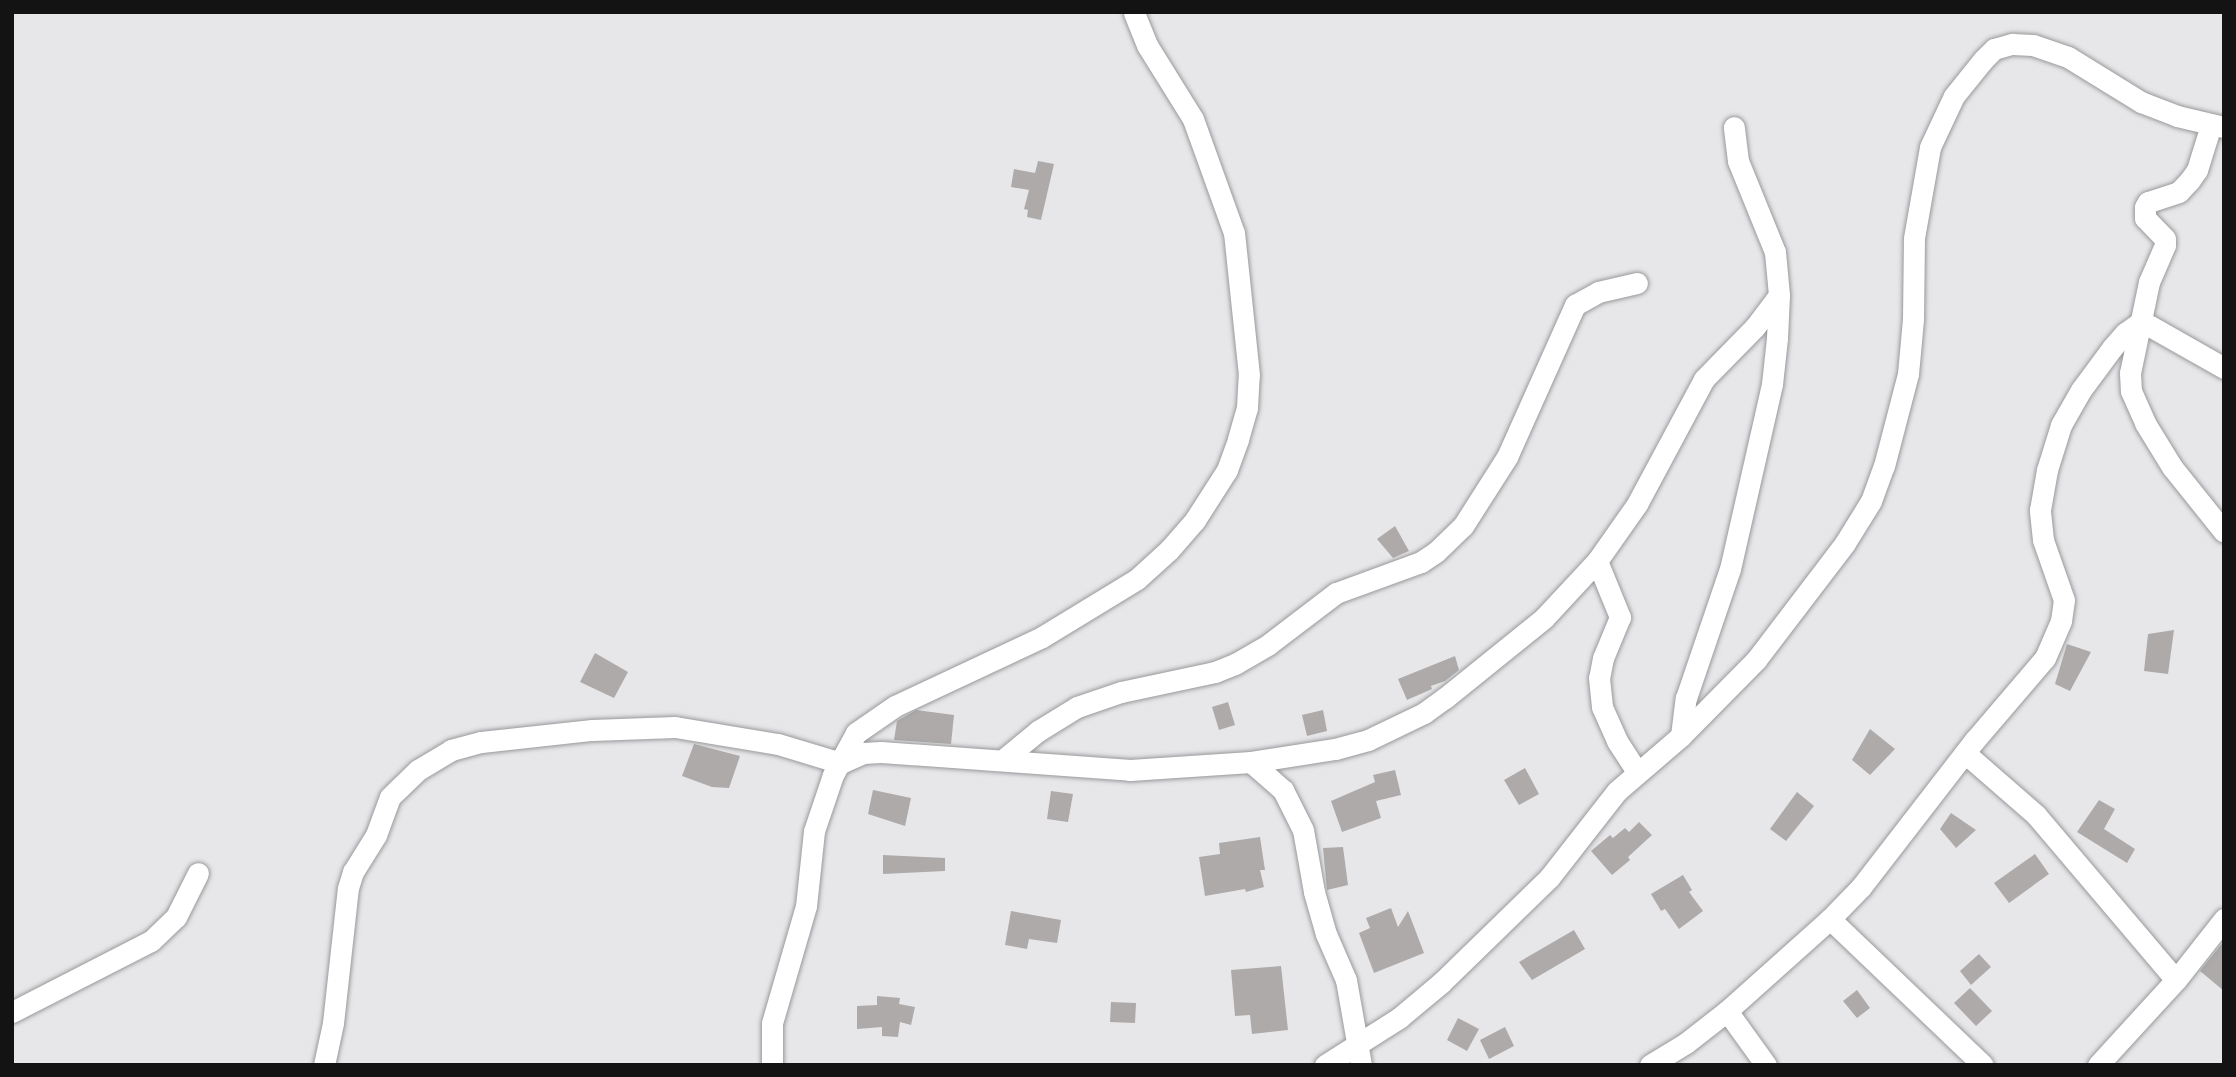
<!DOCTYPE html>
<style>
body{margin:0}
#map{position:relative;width:2236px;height:1077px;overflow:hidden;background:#e7e7ea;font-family:Commissioner,sans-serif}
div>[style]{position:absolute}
.building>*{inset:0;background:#adaaa9}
.roads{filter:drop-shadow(0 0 2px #98999b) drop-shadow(0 0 2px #98999b)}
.minor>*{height:21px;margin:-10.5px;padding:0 10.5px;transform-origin:10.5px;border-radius:10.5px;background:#fff}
span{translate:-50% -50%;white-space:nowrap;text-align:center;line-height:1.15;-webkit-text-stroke:7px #f4f5f7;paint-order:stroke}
.frame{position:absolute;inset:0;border:14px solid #131314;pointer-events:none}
</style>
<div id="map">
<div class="building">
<div style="clip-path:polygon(1038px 161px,1054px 164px,1041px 220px,1027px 217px,1028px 210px,1024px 209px,1029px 190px,1011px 187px,1014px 169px,1035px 173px)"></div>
<div style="clip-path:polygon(1395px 526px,1409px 551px,1393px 558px,1377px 539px)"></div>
<div style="clip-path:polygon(2174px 630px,2168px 674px,2144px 671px,2148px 634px)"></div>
<div style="clip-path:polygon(2067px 644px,2091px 652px,2070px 691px,2055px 684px)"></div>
<div style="clip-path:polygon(595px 653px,628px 672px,614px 698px,580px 682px)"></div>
<div style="clip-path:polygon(1455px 656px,1459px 670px,1445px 681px,1431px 686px,1432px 689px,1407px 700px,1398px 679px)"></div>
<div style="clip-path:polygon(1228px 702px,1235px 725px,1219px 730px,1212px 707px)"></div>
<div style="clip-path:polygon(916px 710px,954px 715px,951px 744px,894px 740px,897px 721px)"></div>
<div style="clip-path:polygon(1323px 710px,1327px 731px,1307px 736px,1302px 715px)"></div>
<div style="clip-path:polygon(1870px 729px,1895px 749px,1870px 775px,1852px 760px)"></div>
<div style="clip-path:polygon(694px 744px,740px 756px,729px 788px,712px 787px,682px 776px)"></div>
<div style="clip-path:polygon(1525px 768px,1539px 794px,1519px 805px,1504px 780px)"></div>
<div style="clip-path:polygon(1395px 770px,1401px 795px,1376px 801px,1381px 818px,1342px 832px,1331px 801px,1375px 782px,1373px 775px)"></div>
<div style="clip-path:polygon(873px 790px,911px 798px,905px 826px,868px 814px)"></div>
<div style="clip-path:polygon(1051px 791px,1073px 794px,1068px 822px,1047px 819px)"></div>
<div style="clip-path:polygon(1797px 792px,1814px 806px,1786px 841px,1770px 829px)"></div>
<div style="clip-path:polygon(2099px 800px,2115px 809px,2104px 829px,2135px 849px,2127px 863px,2077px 832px)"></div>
<div style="clip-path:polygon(1951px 813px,1976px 830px,1956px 848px,1940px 829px)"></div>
<div style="clip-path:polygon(1639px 822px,1652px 835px,1628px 857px,1630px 860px,1612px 875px,1591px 851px,1610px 835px,1613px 838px,1625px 828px,1629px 832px)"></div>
<div style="clip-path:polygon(1260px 837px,1265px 870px,1260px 870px,1264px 887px,1246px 892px,1245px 889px,1205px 896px,1199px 857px,1220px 854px,1219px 843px)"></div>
<div style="clip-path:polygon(1343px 847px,1348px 885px,1327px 890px,1323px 848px)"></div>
<div style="clip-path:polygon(2035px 854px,2049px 874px,2009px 903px,1994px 883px)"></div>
<div style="clip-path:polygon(883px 855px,945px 858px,945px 871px,883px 874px)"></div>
<div style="clip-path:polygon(1683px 875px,1692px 890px,1689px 892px,1703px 911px,1679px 929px,1665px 909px,1661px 911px,1651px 894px)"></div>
<div style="clip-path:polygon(1391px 908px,1398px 927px,1408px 911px,1424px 953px,1374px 973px,1359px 933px,1370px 928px,1366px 918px)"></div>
<div style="clip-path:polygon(1011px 911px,1061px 920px,1057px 943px,1029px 939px,1027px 949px,1005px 945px)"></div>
<div style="clip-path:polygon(1574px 930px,1585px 949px,1532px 980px,1519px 962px)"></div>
<div style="clip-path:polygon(2224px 941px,2224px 991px,2200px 971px)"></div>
<div style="clip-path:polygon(1979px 954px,1991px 967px,1971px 985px,1960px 971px)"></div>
<div style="clip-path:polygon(1281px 966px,1288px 1030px,1252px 1034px,1250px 1015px,1235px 1016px,1231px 970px)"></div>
<div style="clip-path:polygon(1970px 988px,1992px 1011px,1976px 1026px,1954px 1003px)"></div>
<div style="clip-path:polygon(1857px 990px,1870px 1008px,1857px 1018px,1843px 1001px)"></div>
<div style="clip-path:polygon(877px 996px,900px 998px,899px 1004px,915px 1007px,911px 1025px,900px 1022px,898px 1037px,882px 1036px,882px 1027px,857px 1029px,857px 1006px,877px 1005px)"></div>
<div style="clip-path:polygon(1111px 1002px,1136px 1003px,1135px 1023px,1110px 1022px)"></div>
<div style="clip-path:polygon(1458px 1018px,1479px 1029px,1467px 1051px,1447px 1040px)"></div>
<div style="clip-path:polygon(1505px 1027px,1514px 1046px,1489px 1059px,1480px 1040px)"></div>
</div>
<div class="roads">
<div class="minor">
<div style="left:2211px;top:125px;width:47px;rotate:107.3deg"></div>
<div style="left:2197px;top:170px;width:12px;rotate:125deg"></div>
<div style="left:2190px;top:180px;width:16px;rotate:133deg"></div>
<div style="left:2179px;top:192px;width:33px;rotate:162deg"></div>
<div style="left:2148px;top:202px;width:6px;rotate:121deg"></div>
<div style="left:2145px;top:207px;width:11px;rotate:90deg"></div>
<div style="left:2145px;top:218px;width:29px;rotate:46deg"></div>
<div style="left:2165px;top:239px;width:6px;rotate:90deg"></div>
<div style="left:2165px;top:245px;width:40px;rotate:113.4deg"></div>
<div style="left:2149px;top:282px;width:93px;rotate:101.8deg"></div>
<div style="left:2130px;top:373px;width:18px;rotate:87deg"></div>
<div style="left:2131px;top:391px;width:35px;rotate:66deg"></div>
<div style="left:2145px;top:423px;width:52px;rotate:58.5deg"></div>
<div style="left:2172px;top:467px;width:83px;rotate:51.3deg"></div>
<div style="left:1597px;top:561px;width:61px;rotate:67.7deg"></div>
<div style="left:1620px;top:617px;width:44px;rotate:112.5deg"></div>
<div style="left:1603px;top:658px;width:20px;rotate:101deg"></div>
<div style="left:1599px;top:678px;width:29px;rotate:84deg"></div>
<div style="left:1602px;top:707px;width:37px;rotate:66deg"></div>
<div style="left:1617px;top:741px;width:38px;rotate:57deg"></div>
<div style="left:1681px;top:736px;width:38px;rotate:-83deg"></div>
<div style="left:1686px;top:698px;width:136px;rotate:-71.2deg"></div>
<div style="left:1730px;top:569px;width:190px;rotate:-77.2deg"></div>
<div style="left:1772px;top:384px;width:46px;rotate:-83.8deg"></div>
<div style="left:1777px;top:338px;width:43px;rotate:-87.3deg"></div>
<div style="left:1779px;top:295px;width:43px;rotate:-95.3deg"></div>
<div style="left:1775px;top:252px;width:98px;rotate:-112.1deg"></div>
<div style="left:1738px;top:161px;width:34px;rotate:-97deg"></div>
<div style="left:1965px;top:753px;width:94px;rotate:41.1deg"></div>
<div style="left:2036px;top:815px;width:216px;rotate:49.7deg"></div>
<div style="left:1004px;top:759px;width:44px;rotate:-39.5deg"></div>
<div style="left:1038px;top:731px;width:46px;rotate:-31.6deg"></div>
<div style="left:1077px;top:707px;width:46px;rotate:-18.8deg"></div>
<div style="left:1121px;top:692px;width:96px;rotate:-12deg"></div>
<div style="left:1215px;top:672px;width:22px;rotate:-22deg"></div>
<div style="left:1235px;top:664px;width:39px;rotate:-30deg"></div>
<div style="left:1269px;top:644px;width:84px;rotate:-37.3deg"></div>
<div style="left:1336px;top:593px;width:90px;rotate:-20deg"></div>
<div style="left:1421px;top:562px;width:18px;rotate:-34deg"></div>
<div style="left:1436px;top:552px;width:37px;rotate:-44deg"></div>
<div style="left:1463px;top:526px;width:82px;rotate:-57.5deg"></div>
<div style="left:1507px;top:457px;width:167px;rotate:-65.9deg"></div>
<div style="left:1575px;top:305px;width:26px;rotate:-29deg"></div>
<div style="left:1598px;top:292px;width:40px;rotate:-13deg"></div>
<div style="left:1251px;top:762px;width:43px;rotate:41.2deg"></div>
<div style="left:1283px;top:790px;width:45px;rotate:63.4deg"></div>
<div style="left:1303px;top:830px;width:63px;rotate:79.9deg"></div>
<div style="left:1314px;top:892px;width:44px;rotate:74.1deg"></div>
<div style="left:1326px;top:934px;width:50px;rotate:66.5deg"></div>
<div style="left:1346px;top:980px;width:86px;rotate:80deg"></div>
<div style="left:1830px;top:919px;width:211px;rotate:43.7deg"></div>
<div style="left:1727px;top:1011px;width:67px;rotate:54.2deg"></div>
<div style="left:12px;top:1012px;width:156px;rotate:-27.1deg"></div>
<div style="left:151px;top:941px;width:35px;rotate:-44deg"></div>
<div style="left:176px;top:917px;width:49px;rotate:-63.4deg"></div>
<div style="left:324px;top:1065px;width:43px;rotate:-77.9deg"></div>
<div style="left:333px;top:1023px;width:136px;rotate:-83.7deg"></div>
<div style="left:348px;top:888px;width:17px;rotate:-73deg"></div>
<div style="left:353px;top:872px;width:44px;rotate:-58.1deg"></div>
<div style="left:376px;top:835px;width:40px;rotate:-69.8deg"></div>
<div style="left:390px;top:797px;width:39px;rotate:-44deg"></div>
<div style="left:418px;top:770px;width:39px;rotate:-31deg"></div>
<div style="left:451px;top:750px;width:31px;rotate:-15deg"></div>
<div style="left:481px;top:742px;width:112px;rotate:-6.2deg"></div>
<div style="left:592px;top:730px;width:83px;rotate:-2.1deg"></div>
<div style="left:675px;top:727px;width:104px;rotate:9.4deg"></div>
<div style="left:778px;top:744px;width:66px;rotate:16.8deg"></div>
<div style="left:841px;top:763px;width:24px;rotate:-24deg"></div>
<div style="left:863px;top:753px;width:18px;rotate:-3deg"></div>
<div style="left:881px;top:752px;width:250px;rotate:4.1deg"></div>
<div style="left:1130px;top:770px;width:121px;rotate:-3.8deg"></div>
<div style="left:1251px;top:762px;width:85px;rotate:-8.8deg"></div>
<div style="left:1335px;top:749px;width:34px;rotate:-15deg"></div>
<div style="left:1368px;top:740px;width:62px;rotate:-25.7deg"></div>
<div style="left:1424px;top:713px;width:26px;rotate:-36deg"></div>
<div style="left:1445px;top:698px;width:127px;rotate:-38.9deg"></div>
<div style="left:1544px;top:618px;width:78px;rotate:-47.1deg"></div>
<div style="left:1597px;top:561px;width:70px;rotate:-54.9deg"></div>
<div style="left:1637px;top:504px;width:142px;rotate:-61.8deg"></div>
<div style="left:1704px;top:379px;width:73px;rotate:-45.6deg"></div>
<div style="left:1755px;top:327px;width:40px;rotate:-53deg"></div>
<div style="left:772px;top:1065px;width:42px;rotate:-90deg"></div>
<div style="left:772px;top:1023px;width:122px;rotate:-73.8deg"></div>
<div style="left:806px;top:906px;width:75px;rotate:-83.9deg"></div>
<div style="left:814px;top:831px;width:59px;rotate:-71.3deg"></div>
<div style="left:833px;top:775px;width:48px;rotate:-61.3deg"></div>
<div style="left:856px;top:733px;width:47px;rotate:-34.7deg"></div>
<div style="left:895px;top:706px;width:162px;rotate:-25.1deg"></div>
<div style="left:1042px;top:637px;width:111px;rotate:-31.4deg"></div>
<div style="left:1137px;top:579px;width:43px;rotate:-42.2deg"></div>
<div style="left:1169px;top:550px;width:40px;rotate:-49deg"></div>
<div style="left:1195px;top:520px;width:59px;rotate:-57.4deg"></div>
<div style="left:1227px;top:470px;width:33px;rotate:-70deg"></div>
<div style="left:1238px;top:439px;width:32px;rotate:-74deg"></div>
<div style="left:1247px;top:408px;width:33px;rotate:-87deg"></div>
<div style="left:1249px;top:375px;width:143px;rotate:-96deg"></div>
<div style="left:1234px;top:233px;width:121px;rotate:-109.8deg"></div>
<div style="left:1193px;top:119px;width:87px;rotate:-121.9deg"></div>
<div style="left:1147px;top:45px;width:35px;rotate:-112deg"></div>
<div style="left:1325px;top:1065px;width:88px;rotate:-32.4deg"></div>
<div style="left:1399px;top:1018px;width:56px;rotate:-39.9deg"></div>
<div style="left:1442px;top:982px;width:149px;rotate:-44.2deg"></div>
<div style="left:1549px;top:878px;width:110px;rotate:-52deg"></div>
<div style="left:1617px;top:791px;width:84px;rotate:-40.7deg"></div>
<div style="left:1681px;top:736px;width:107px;rotate:-45.4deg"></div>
<div style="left:1756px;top:660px;width:147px;rotate:-52.7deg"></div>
<div style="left:1845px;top:543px;width:49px;rotate:-58.2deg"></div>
<div style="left:1871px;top:501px;width:37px;rotate:-70deg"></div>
<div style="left:1884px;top:466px;width:95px;rotate:-75.4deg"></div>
<div style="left:1908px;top:374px;width:55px;rotate:-84.8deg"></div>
<div style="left:1913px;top:319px;width:81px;rotate:-89.3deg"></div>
<div style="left:1914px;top:238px;width:92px;rotate:-80deg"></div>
<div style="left:1930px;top:147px;width:56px;rotate:-64.8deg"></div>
<div style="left:1954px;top:96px;width:46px;rotate:-51.1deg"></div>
<div style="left:1983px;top:60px;width:16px;rotate:-45deg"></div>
<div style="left:1994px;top:49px;width:19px;rotate:-16deg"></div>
<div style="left:2012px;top:44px;width:21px;rotate:3deg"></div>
<div style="left:2033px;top:45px;width:37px;rotate:19deg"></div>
<div style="left:2068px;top:57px;width:86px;rotate:31.7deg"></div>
<div style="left:2141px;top:102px;width:39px;rotate:21deg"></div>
<div style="left:2177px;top:116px;width:48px;rotate:13.2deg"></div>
<div style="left:1650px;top:1065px;width:42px;rotate:-31.4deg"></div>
<div style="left:1686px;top:1043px;width:52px;rotate:-38deg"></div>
<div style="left:1727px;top:1011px;width:138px;rotate:-41.8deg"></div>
<div style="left:1830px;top:919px;width:45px;rotate:-45.9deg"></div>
<div style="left:1861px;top:887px;width:185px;rotate:-52.3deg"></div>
<div style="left:1974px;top:741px;width:109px;rotate:-49.5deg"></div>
<div style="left:2045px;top:658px;width:40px;rotate:-66.6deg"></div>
<div style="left:2061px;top:621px;width:21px;rotate:-82deg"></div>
<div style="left:2064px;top:600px;width:64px;rotate:-109.3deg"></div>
<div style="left:2043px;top:540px;width:30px;rotate:-96deg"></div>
<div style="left:2040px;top:510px;width:41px;rotate:-80.1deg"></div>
<div style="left:2047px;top:470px;width:47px;rotate:-72.7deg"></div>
<div style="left:2061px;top:425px;width:40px;rotate:-60.3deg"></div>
<div style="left:2081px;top:390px;width:52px;rotate:-53.6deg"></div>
<div style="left:2112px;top:348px;width:20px;rotate:-49deg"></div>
<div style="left:2125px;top:333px;width:16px;rotate:-35deg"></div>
<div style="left:2138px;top:324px;width:12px;rotate:9deg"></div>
<div style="left:2150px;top:326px;width:85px;rotate:29.6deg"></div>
<div style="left:2098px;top:1065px;width:115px;rotate:-47.5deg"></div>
<div style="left:2176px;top:980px;width:78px;rotate:-51.8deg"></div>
</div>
</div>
<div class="frame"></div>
</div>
